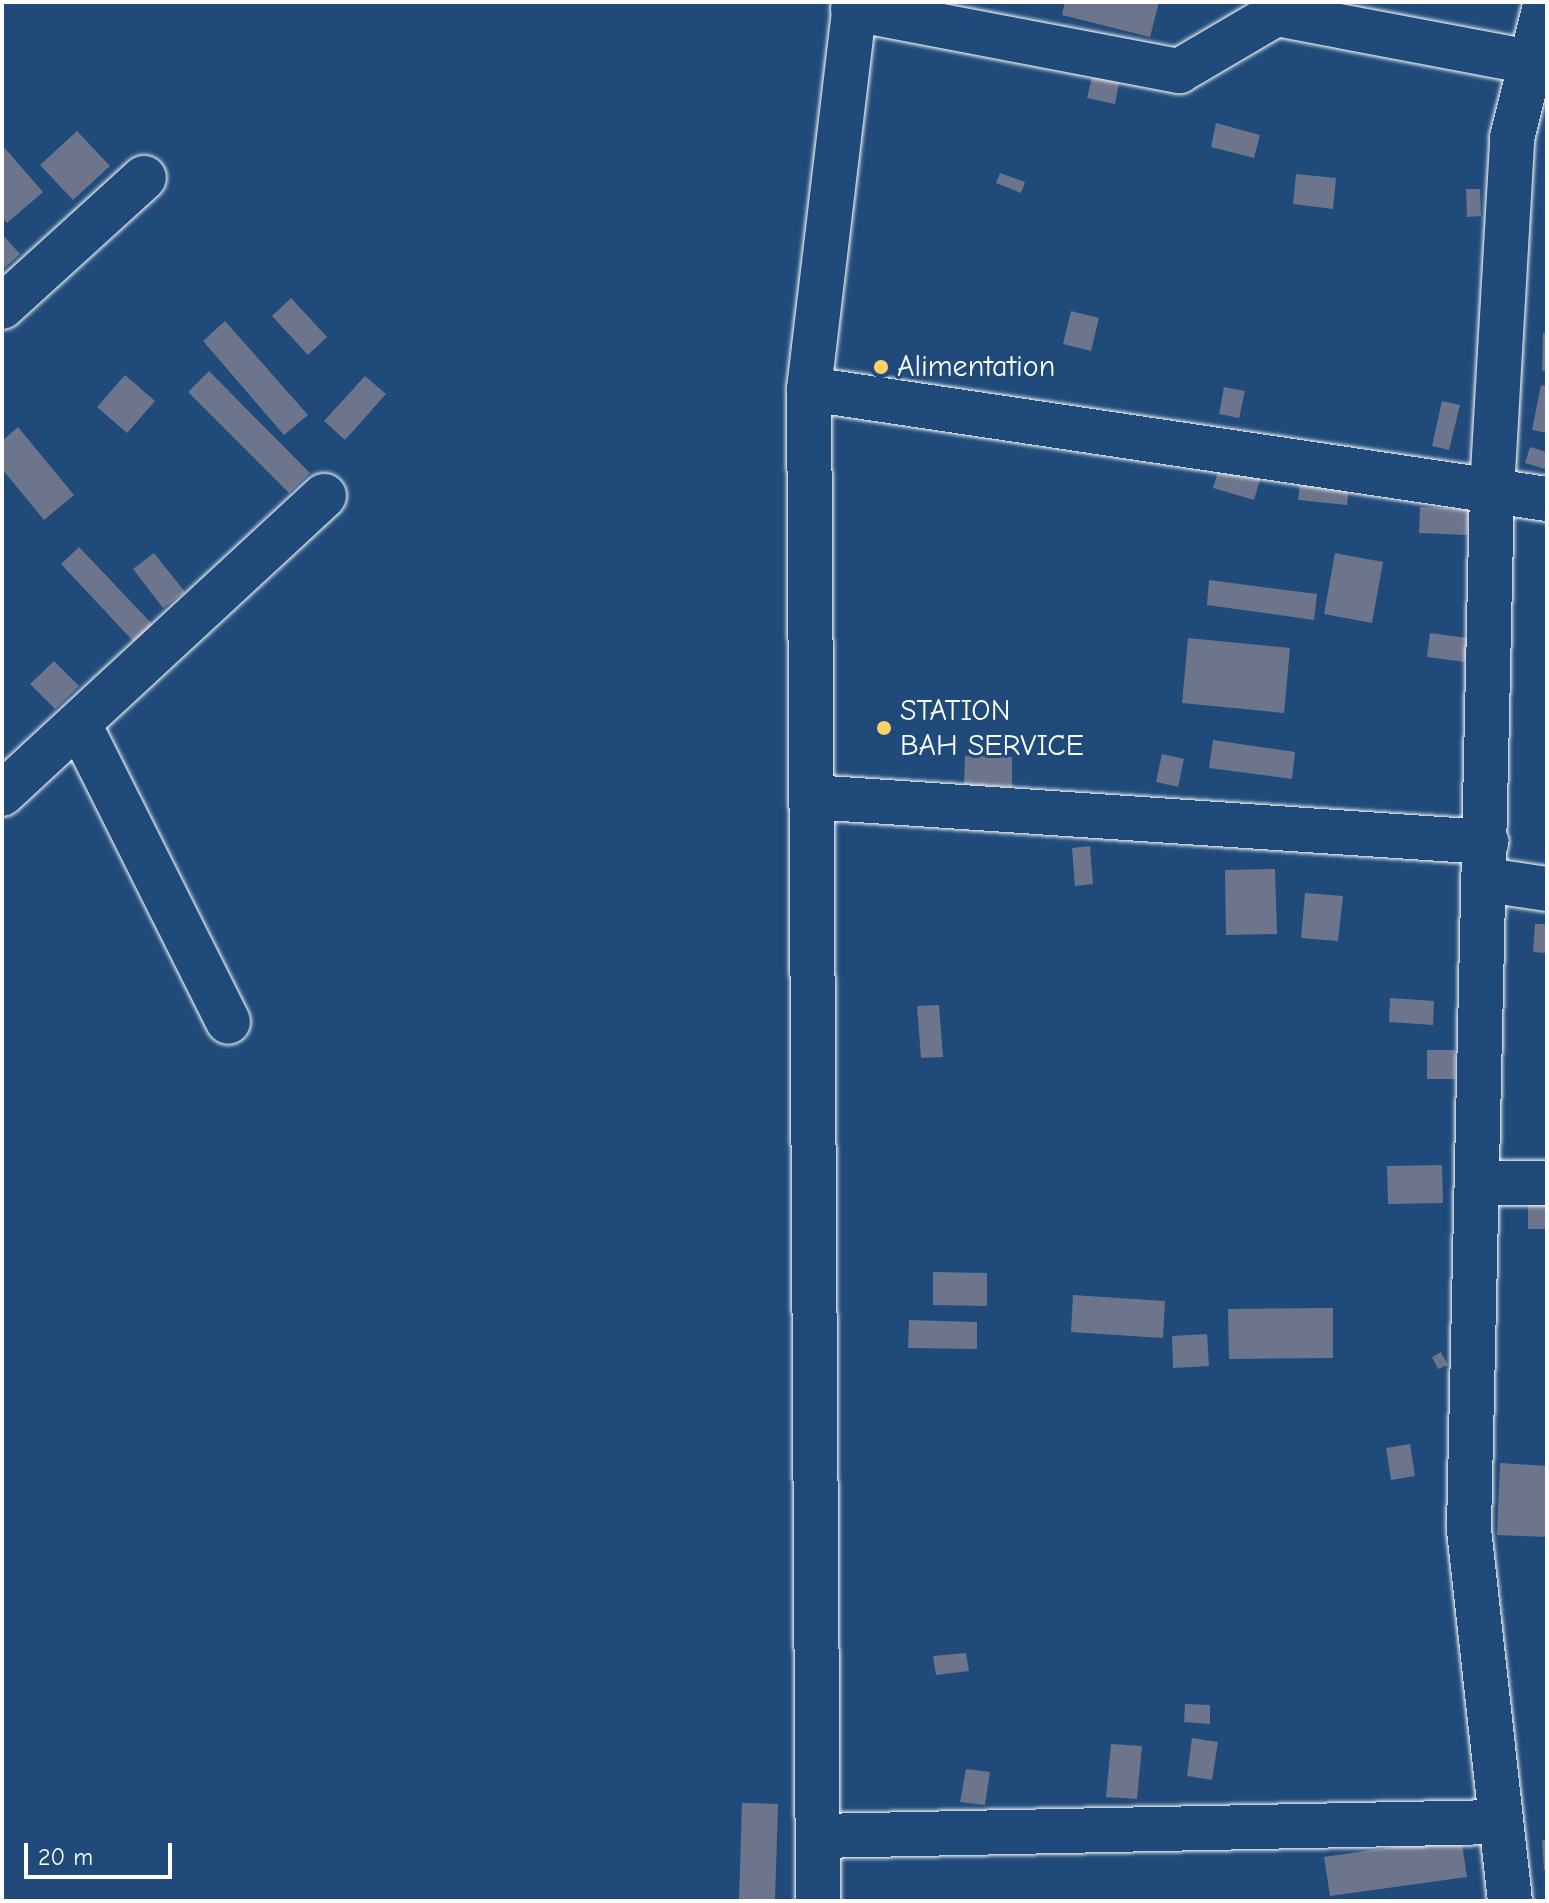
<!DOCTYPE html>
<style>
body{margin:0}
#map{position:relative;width:1549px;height:1903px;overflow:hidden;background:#1f4a7a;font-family:"Comic Neue",sans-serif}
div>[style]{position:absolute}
.building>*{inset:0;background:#6c758c}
.roads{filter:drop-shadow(0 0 2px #fff) drop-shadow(0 0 2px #fff)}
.minor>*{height:44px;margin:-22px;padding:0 22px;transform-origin:22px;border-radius:22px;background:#1f4a7a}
.dots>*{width:22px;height:22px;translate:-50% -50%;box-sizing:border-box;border:4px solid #1f4a7a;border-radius:50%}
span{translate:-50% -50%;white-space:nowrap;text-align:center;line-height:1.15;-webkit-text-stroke:6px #1f4a7a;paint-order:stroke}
.poi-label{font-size:30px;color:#fff}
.left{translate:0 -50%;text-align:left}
.frame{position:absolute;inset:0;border:4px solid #fff;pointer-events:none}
.scale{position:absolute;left:24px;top:1843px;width:148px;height:36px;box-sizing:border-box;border:4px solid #fff;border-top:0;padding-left:10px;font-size:24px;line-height:28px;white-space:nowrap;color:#fff;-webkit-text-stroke:6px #1f4a7a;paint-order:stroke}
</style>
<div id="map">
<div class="building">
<div style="clip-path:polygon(1065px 2px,1159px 2px,1150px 37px,1062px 15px)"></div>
<div style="clip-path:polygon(1092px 77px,1119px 83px,1115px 104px,1087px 98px)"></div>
<div style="clip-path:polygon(1216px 123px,1260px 135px,1254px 158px,1211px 147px)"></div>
<div style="clip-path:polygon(77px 131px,110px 166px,73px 200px,40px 165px)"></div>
<div style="clip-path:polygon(2px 145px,43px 192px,7px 223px,2px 218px)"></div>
<div style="clip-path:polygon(1000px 173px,1025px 182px,1021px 193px,996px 183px)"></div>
<div style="clip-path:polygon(1296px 174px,1336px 178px,1333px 209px,1293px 204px)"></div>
<div style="clip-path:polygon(1466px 189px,1480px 189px,1481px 216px,1467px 217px)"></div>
<div style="clip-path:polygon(2px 234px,20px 254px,2px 270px)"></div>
<div style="clip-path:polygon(291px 298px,327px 337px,308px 355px,272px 316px)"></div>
<div style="clip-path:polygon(1071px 311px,1099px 318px,1091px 351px,1063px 344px)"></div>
<div style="clip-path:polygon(225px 321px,308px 415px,284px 435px,203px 341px)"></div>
<div style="clip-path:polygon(1543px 333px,1547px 333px,1547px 371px,1542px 371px)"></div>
<div style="clip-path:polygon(209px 371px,310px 473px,289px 493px,188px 392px)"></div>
<div style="clip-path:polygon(125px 375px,155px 401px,127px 433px,97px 407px)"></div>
<div style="clip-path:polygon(365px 376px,386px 394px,345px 440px,324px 421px)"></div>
<div style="clip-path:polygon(1541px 385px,1547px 386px,1547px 433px,1532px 430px)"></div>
<div style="clip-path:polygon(1224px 387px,1245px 391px,1239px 418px,1219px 414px)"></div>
<div style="clip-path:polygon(1442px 401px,1460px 405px,1449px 450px,1432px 446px)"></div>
<div style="clip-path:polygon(18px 427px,74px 495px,44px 520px,2px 469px,2px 441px)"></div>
<div style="clip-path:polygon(1530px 447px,1547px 452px,1545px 469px,1525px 463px)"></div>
<div style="clip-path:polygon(1220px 464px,1261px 476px,1254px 500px,1213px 488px)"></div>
<div style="clip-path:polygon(1300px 482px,1349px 488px,1347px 505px,1298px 500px)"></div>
<div style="clip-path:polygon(1420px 507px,1469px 509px,1467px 535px,1419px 533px)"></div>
<div style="clip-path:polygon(79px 547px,153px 625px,134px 642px,61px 564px)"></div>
<div style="clip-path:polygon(154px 553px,185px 592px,163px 608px,133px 569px)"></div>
<div style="clip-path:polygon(1335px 553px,1383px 562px,1372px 623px,1324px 614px)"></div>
<div style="clip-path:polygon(1209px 580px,1317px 594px,1314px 620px,1207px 605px)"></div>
<div style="clip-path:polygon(1430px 633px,1468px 638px,1465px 662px,1427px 657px)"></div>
<div style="clip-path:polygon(1188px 638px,1290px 648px,1284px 713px,1182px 703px)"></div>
<div style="clip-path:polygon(54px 661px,79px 686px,55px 709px,30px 684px)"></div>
<div style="clip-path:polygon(1213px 740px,1295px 752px,1292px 779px,1209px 768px)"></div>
<div style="clip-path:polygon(1162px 754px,1184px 759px,1178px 787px,1156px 782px)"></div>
<div style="clip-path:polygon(965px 756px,1012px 757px,1012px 787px,964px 786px)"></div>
<div style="clip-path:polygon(1090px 846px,1093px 884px,1075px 886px,1072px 848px)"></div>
<div style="clip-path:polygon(1275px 869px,1277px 934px,1226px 935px,1225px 870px)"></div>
<div style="clip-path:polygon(1305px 893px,1343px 896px,1338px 941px,1301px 938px)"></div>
<div style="clip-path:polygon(1535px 924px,1547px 924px,1547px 953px,1533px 952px)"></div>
<div style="clip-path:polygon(1390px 998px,1434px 1001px,1433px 1025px,1389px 1022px)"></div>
<div style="clip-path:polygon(939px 1005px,943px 1057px,921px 1058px,917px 1006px)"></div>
<div style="clip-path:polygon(1427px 1050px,1455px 1050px,1455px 1079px,1427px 1079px)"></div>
<div style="clip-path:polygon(1442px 1165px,1443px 1203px,1388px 1204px,1387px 1166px)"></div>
<div style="clip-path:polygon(1528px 1204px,1547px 1205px,1547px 1229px,1528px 1229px)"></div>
<div style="clip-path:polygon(933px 1272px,987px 1273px,987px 1306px,933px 1305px)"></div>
<div style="clip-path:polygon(1073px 1295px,1165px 1301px,1163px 1338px,1071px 1332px)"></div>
<div style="clip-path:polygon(1333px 1308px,1333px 1358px,1229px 1359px,1228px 1309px)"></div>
<div style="clip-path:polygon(909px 1320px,977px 1322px,977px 1349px,908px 1348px)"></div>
<div style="clip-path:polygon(1207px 1334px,1209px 1366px,1173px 1368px,1172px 1336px)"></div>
<div style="clip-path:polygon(1441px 1352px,1448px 1365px,1438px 1369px,1432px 1357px)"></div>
<div style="clip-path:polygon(1410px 1444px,1415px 1476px,1391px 1480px,1386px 1448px)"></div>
<div style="clip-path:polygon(1500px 1463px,1547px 1466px,1547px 1537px,1497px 1535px)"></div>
<div style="clip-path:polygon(966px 1653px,969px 1671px,936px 1675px,933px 1656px)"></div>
<div style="clip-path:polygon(1185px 1704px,1210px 1705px,1210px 1724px,1184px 1722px)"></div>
<div style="clip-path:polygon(1192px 1738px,1218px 1742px,1212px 1780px,1187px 1776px)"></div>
<div style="clip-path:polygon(1111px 1744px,1142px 1746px,1137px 1799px,1106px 1797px)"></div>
<div style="clip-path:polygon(966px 1769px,990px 1772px,985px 1805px,960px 1802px)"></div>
<div style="clip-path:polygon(742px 1803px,778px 1804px,775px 1901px,739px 1901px)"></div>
<div style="clip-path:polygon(1461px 1837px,1467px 1877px,1330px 1896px,1324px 1857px)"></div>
<div style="clip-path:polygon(1542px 1840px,1547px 1840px,1547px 1870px,1544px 1870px)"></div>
</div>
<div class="roads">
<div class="minor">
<div style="left:853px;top:9px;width:332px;rotate:10.8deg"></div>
<div style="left:1179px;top:71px;width:113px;rotate:-30.4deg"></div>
<div style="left:1276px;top:14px;width:259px;rotate:10.7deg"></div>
<div style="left:2px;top:307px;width:192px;rotate:-42.3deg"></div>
<div style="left:809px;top:389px;width:746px;rotate:8.48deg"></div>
<div style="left:79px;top:724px;width:333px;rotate:63.4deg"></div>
<div style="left:2px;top:794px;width:439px;rotate:-42.8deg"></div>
<div style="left:812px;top:797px;width:676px;rotate:3.82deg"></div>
<div style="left:1486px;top:880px;width:62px;rotate:8.4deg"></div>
<div style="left:1481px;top:1183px;width:66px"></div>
<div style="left:818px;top:1836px;width:682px;rotate:-1.18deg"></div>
<div style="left:818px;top:1901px;width:1512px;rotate:-90.34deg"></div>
<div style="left:809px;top:389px;width:390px;rotate:-83.2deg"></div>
<div style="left:1510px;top:1901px;width:375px;rotate:-96.3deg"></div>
<div style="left:1469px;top:1528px;width:1038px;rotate:-88.73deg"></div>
<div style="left:1492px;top:490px;width:353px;rotate:-86.7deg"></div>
<div style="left:1512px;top:138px;width:140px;rotate:-76deg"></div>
</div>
</div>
<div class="dots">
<div style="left:881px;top:367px;background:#ffd166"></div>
<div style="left:884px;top:728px;background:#ffd166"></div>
</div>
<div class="poi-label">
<span class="left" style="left:897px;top:367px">Alimentation</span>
<span class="left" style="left:900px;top:728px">STATION<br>BAH SERVICE</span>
</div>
<div class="frame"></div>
<div class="scale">20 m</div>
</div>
